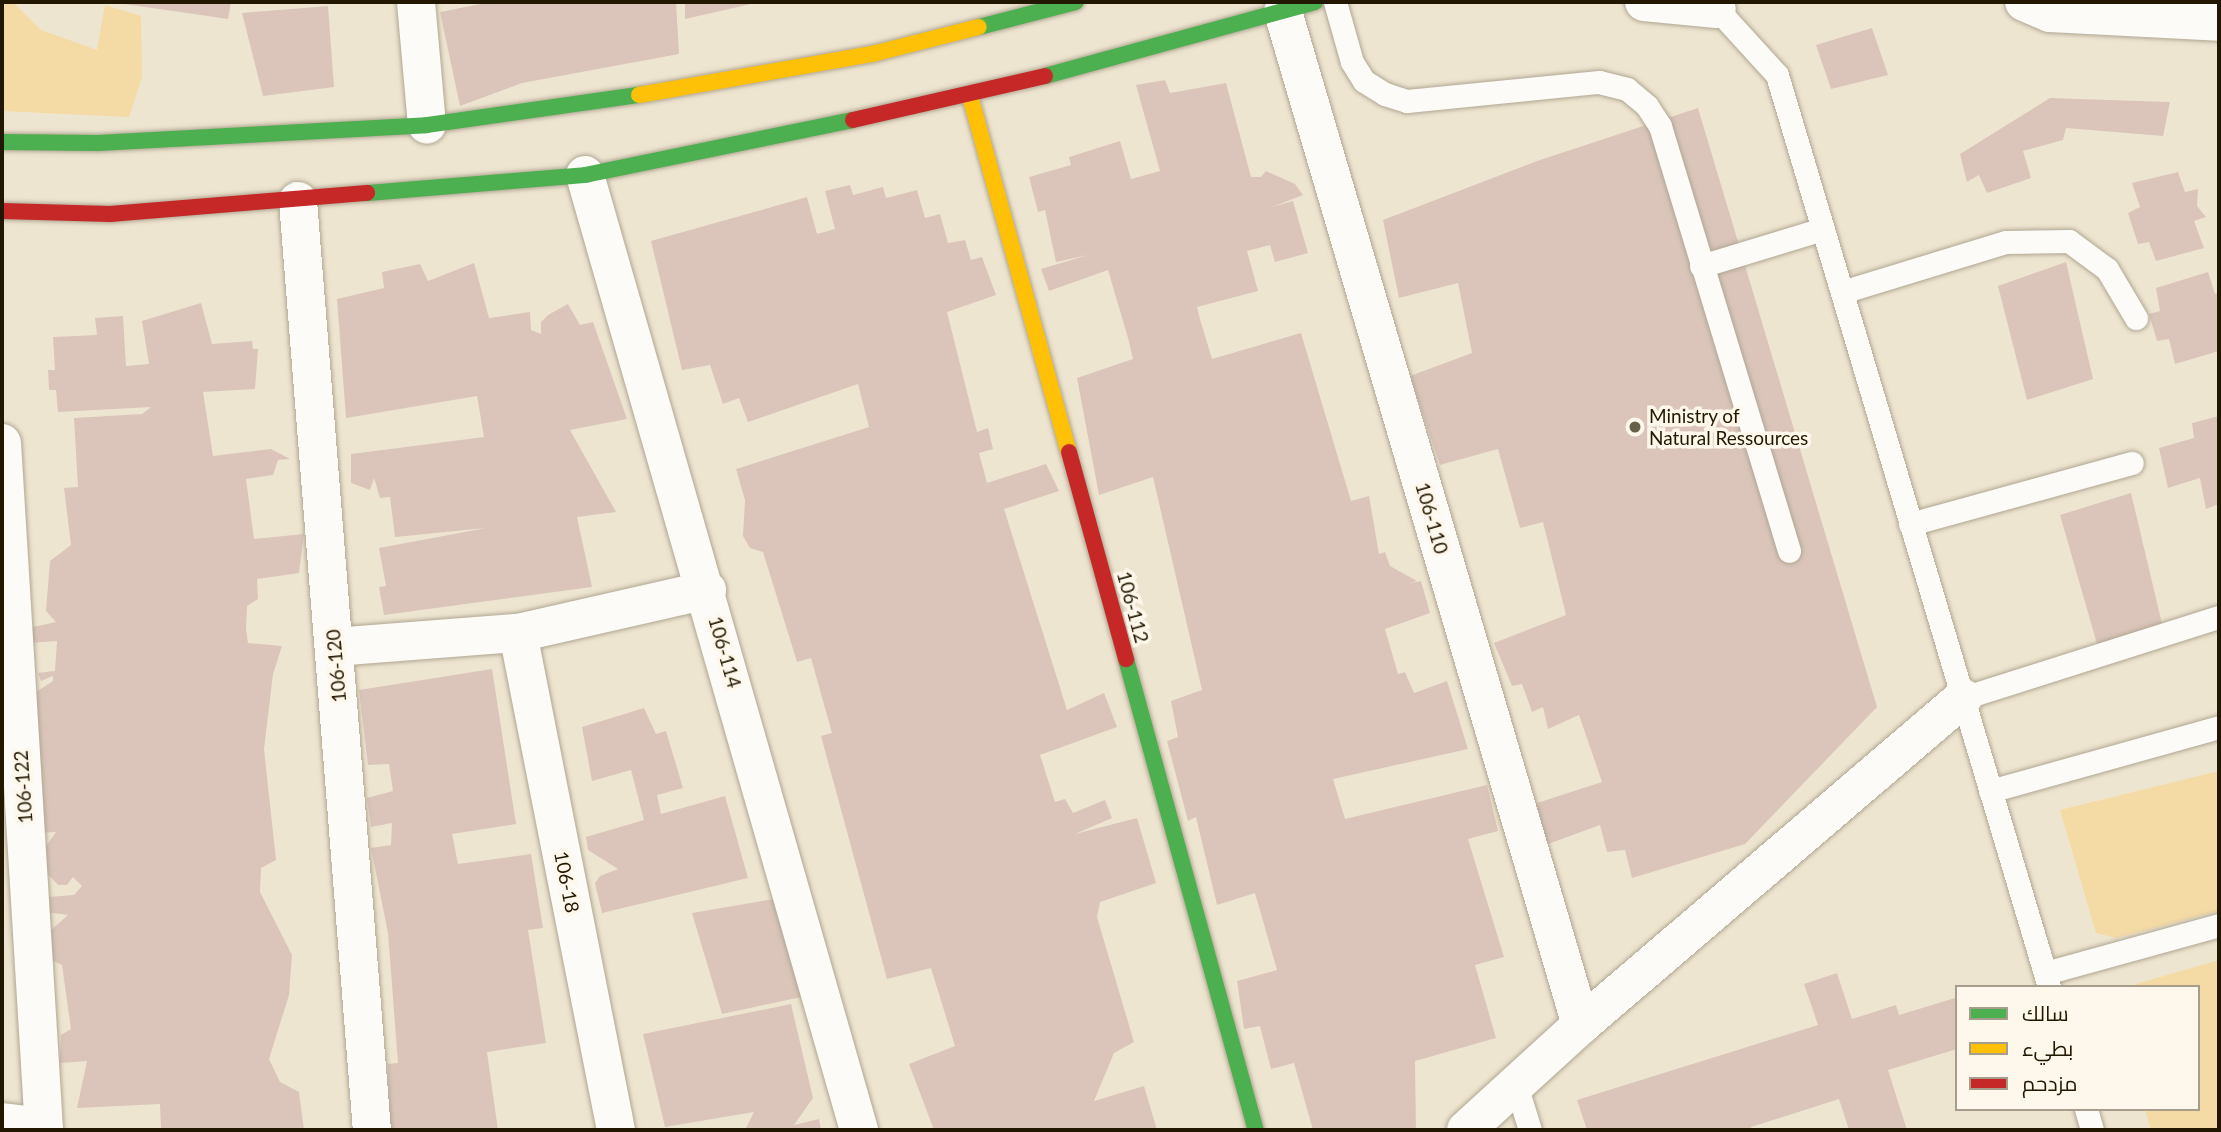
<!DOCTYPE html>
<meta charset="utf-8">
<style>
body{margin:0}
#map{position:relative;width:2221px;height:1132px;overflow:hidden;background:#eee5d1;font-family:Lato,Cairo,sans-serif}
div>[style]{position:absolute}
.green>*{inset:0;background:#f4daa5}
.building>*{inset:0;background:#dbc5bb}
.roads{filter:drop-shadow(0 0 2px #b0a792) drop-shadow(0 0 2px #b0a792)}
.lane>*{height:23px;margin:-11.5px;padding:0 11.5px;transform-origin:11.5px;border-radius:11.5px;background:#fcfbf8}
.street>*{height:38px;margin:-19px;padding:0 19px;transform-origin:19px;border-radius:19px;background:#fcfbf8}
.fast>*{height:16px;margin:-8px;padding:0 8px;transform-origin:8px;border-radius:8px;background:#4caf50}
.slow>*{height:16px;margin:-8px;padding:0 8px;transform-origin:8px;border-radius:8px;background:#ffc107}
.jam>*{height:16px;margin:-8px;padding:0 8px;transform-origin:8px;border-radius:8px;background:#c62828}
.dots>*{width:19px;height:19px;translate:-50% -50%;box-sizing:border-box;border:4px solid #fef7eb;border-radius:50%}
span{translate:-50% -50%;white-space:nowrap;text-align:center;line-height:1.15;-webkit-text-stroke:7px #fef7eb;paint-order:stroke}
.poi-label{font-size:19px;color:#221700}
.left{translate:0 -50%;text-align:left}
.street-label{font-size:19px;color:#221700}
.frame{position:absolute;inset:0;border:4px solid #221700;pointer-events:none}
.legend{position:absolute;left:1955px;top:985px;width:245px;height:126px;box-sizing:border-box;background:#fef7eb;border:2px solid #a69d8d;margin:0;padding:9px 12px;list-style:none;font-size:21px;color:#221700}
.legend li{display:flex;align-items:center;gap:14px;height:35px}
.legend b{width:35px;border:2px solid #a69d8d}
</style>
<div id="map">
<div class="green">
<div style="clip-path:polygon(2px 2px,13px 2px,41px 30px,97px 50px,105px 5px,141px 16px,142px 77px,129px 117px,2px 111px)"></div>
<div style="clip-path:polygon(2219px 771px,2219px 911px,2116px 938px,2096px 933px,2060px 810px)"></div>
<div style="clip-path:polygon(2219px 960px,2219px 1130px,2151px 1130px,2145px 1109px,2198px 1109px,2198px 987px,2126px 987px)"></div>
</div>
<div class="building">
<div style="clip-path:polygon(111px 2px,231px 2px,228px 19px)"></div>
<div style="clip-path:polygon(491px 2px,676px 2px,679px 54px,522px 83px,460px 106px,440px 12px)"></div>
<div style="clip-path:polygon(685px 2px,760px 2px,685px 19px)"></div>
<div style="clip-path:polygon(328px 6px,334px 87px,263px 96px,242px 13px)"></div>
<div style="clip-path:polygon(1872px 28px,1888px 75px,1831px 89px,1816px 45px)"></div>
<div style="clip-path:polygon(1165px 80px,1170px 93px,1226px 83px,1251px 177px,1261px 177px,1266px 171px,1295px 184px,1303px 195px,1272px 207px,1293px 201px,1308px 253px,1275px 262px,1270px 245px,1247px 251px,1258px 291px,1197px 307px,1200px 319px,1212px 359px,1301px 333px,1351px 501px,1369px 496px,1379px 554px,1385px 552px,1390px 566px,1417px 581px,1408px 584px,1421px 581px,1430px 613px,1385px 629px,1398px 674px,1405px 672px,1414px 693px,1447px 681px,1468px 749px,1333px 779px,1345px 819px,1487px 785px,1498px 831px,1468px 839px,1504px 957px,1475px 965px,1496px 1038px,1415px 1061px,1416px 1130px,1313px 1130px,1294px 1063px,1271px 1069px,1260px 1026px,1244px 1029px,1237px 981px,1277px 970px,1255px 893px,1217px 905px,1196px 817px,1188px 821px,1167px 741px,1178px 737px,1171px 701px,1202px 690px,1153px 477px,1099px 495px,1077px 378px,1133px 359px,1128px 338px,1108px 270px,1049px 291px,1041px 269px,1088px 255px,1056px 262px,1045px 210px,1038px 212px,1029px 177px,1071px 165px,1069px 157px,1120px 141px,1131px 179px,1160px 171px,1136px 85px)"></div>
<div style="clip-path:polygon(2050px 98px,2170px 102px,2163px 136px,2066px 128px,2063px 140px,2023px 151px,2031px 178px,1987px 193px,1979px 175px,1967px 182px,1960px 154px)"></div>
<div style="clip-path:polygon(1698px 108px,1877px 707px,1745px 844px,1632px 878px,1625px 850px,1607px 852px,1600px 825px,1548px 844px,1534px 804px,1602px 782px,1579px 715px,1548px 729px,1543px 707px,1532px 712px,1522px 684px,1512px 686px,1494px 643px,1566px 615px,1543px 522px,1520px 528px,1498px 449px,1440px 465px,1410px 376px,1472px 353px,1458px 283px,1399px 298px,1383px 220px,1540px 160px)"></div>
<div style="clip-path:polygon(2178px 172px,2185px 192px,2198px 189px,2197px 206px,2206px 217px,2194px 221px,2204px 248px,2156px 261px,2149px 242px,2138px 244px,2128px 213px,2140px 207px,2132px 183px)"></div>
<div style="clip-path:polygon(850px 185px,853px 195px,883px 187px,886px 198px,917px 190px,925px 218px,940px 214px,948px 243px,965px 240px,971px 260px,982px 257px,996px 295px,947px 312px,977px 432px,988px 428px,993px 449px,979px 453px,987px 483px,1046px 464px,1059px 491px,1004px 509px,1067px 710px,1104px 693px,1117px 727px,1040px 755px,1055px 802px,1065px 799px,1073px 813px,1105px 800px,1112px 818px,1075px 834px,1137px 818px,1156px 883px,1100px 902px,1097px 917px,1134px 1042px,1114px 1053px,1094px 1101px,1144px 1086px,1157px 1130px,934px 1130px,909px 1064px,955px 1046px,931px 968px,887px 979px,821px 736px,832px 733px,811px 658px,797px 662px,763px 552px,750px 548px,743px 536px,745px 500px,736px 469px,869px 427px,858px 384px,748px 422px,739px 398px,723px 404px,710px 365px,682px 370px,651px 241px,807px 197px,817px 234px,835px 229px,825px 191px)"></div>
<div style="clip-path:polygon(2066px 262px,2093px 379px,2027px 400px,1998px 286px)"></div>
<div style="clip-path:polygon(474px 263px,489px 318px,530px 312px,531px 330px,541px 334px,541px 322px,548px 315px,568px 304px,580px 325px,593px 322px,627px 419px,570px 430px,616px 512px,577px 517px,592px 587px,384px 615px,379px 587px,386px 586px,379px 548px,486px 528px,395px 537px,390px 497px,380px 498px,374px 478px,370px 490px,351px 483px,351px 454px,484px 437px,477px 396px,346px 418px,337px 299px,384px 288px,382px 272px,420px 264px,428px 281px)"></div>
<div style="clip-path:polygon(2208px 272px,2215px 294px,2219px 292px,2219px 351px,2175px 364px,2169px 339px,2157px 341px,2149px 314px,2160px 311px,2156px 288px)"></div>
<div style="clip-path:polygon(201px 303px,212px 344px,252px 341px,253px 349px,258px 349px,255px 389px,203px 392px,213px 456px,271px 449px,290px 459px,278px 460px,273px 475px,246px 479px,254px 539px,304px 534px,299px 573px,257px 579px,258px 599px,247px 606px,246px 629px,248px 643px,282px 646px,273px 674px,264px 749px,276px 860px,261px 868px,260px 892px,292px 955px,289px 995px,269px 1059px,280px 1082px,299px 1092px,304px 1130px,161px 1130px,160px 1104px,77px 1108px,87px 1061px,60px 1063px,61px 1035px,71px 1029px,62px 965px,47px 958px,50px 931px,68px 915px,45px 912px,48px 897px,74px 895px,82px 886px,73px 877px,67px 885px,58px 885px,42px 868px,42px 852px,56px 832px,36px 833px,36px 692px,53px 681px,53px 676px,41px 681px,38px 673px,55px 671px,57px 641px,30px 643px,29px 628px,56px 622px,46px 611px,50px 561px,71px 545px,64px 488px,78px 487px,74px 418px,142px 414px,151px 407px,58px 412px,56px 390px,49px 390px,48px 370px,55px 370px,53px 337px,97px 335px,95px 318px,123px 316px,126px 366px,149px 364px,142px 321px)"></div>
<div style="clip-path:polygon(2219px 416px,2219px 504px,2206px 509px,2200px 478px,2168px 488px,2159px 448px,2194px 438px,2192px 423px)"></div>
<div style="clip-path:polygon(2131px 493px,2163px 628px,2097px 644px,2060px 515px)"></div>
<div style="clip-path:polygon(492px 669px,516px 824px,452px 834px,458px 864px,531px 854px,543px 928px,528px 930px,546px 1043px,487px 1052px,498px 1130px,390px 1130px,388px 1064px,398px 1063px,388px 933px,371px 848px,391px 845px,392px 823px,371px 827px,367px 798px,393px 791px,389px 764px,368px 765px,359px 690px)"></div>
<div style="clip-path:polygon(644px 708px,656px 734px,666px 731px,683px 788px,657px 795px,661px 814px,725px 796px,748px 878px,602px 913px,595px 883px,600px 876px,618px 869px,588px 850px,586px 837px,644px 820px,631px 770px,592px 781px,582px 727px)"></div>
<div style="clip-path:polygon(780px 898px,801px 997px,722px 1014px,692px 913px)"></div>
<div style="clip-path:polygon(1837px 973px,1852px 1019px,1896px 1005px,1899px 1015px,1955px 998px,1957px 1049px,1888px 1070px,1907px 1130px,1849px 1130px,1839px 1099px,1751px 1127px,1752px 1130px,1587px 1130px,1577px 1100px,1818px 1025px,1804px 984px)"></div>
<div style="clip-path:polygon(791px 1004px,813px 1098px,794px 1125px,819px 1119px,821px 1130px,745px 1130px,754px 1112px,665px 1127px,643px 1034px)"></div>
</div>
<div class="roads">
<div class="lane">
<div style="left:1335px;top:2px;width:62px;rotate:74.2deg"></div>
<div style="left:1352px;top:62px;width:22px;rotate:58deg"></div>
<div style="left:1364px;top:81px;width:25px;rotate:32deg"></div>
<div style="left:1385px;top:94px;width:23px;rotate:18deg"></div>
<div style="left:1407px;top:101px;width:193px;rotate:-5.7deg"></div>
<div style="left:1599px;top:82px;width:29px;rotate:14deg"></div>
<div style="left:1627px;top:89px;width:26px;rotate:40deg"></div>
<div style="left:1647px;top:106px;width:24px;rotate:57deg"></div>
<div style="left:1660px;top:126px;width:444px;rotate:73.1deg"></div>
<div style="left:1717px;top:9px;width:89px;rotate:47.7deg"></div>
<div style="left:1777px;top:75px;width:952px;rotate:73.39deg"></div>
<div style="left:1701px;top:266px;width:127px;rotate:-16.9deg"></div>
<div style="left:1842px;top:292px;width:171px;rotate:-17deg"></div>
<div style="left:2006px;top:242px;width:63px;rotate:-0.9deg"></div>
<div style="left:2069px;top:241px;width:47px;rotate:36.4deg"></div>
<div style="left:2107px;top:269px;width:57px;rotate:59.4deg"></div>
<div style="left:1910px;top:524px;width:230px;rotate:-15.4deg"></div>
<div style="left:1963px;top:698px;width:269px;rotate:-17.6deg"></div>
<div style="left:1990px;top:791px;width:238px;rotate:-15.6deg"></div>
<div style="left:2045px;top:973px;width:180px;rotate:-15.4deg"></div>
<div style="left:1516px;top:1085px;width:47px;rotate:72.7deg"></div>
<div style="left:2086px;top:1109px;width:22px;rotate:74deg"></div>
</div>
<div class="street">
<div style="left:416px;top:2px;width:123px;rotate:84.9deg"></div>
<div style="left:1644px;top:2px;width:73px;rotate:5.5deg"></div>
<div style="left:2024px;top:2px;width:28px;rotate:23deg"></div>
<div style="left:2050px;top:13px;width:169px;rotate:3deg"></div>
<div style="left:1283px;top:12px;width:1056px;rotate:73.61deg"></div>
<div style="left:585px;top:175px;width:994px;rotate:73.99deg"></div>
<div style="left:298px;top:201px;width:932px;rotate:85.45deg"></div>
<div style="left:2px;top:443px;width:688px;rotate:86.5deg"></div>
<div style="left:518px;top:633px;width:507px;rotate:78.85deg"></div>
<div style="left:334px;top:647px;width:185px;rotate:-4.4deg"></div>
<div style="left:518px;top:633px;width:194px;rotate:-12.8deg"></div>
<div style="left:2px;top:1122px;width:42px;rotate:6.8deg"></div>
<div style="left:1466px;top:1130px;width:156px;rotate:-42.4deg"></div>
<div style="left:1581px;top:1025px;width:503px;rotate:-40.56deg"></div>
</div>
<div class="fast">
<div style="left:979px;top:27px;width:100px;rotate:-14.5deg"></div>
<div style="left:1045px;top:76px;width:280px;rotate:-15.3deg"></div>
<div style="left:2px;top:142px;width:96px;rotate:0.6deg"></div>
<div style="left:98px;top:143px;width:329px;rotate:-3.1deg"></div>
<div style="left:427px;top:125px;width:214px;rotate:-8.1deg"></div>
<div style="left:367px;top:193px;width:219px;rotate:-4.7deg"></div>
<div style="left:585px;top:175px;width:274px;rotate:-11.6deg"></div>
<div style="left:1126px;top:659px;width:489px;rotate:74.6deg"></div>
</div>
<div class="slow">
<div style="left:639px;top:95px;width:237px;rotate:-10deg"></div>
<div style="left:872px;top:54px;width:110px;rotate:-14.2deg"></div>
<div style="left:970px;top:96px;width:370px;rotate:74.5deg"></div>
</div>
<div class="jam">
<div style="left:853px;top:120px;width:197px;rotate:-12.9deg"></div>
<div style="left:2px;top:211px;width:108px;rotate:1.6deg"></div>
<div style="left:110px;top:214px;width:258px;rotate:-4.7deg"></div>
<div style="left:1069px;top:452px;width:215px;rotate:74.6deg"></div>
</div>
</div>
<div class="dots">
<div style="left:1635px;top:427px;background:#695f49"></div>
</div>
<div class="poi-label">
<span class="left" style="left:1649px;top:427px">Ministry of<br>Natural Ressources</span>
</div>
<div class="street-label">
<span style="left:1432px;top:518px;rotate:74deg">106-110</span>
<span style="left:1133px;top:607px;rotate:75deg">106-112</span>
<span style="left:725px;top:652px;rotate:74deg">106-114</span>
<span style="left:336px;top:666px;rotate:-95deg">106-120</span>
<span style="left:23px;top:787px;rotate:-94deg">106-122</span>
<span style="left:567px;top:882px;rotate:79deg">106-18</span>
</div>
<div class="frame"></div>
<ul class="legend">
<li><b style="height:9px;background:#4caf50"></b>سالك</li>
<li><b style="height:9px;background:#ffc107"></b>بطيء</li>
<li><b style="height:9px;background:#c62828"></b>مزدحم</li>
</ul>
</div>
